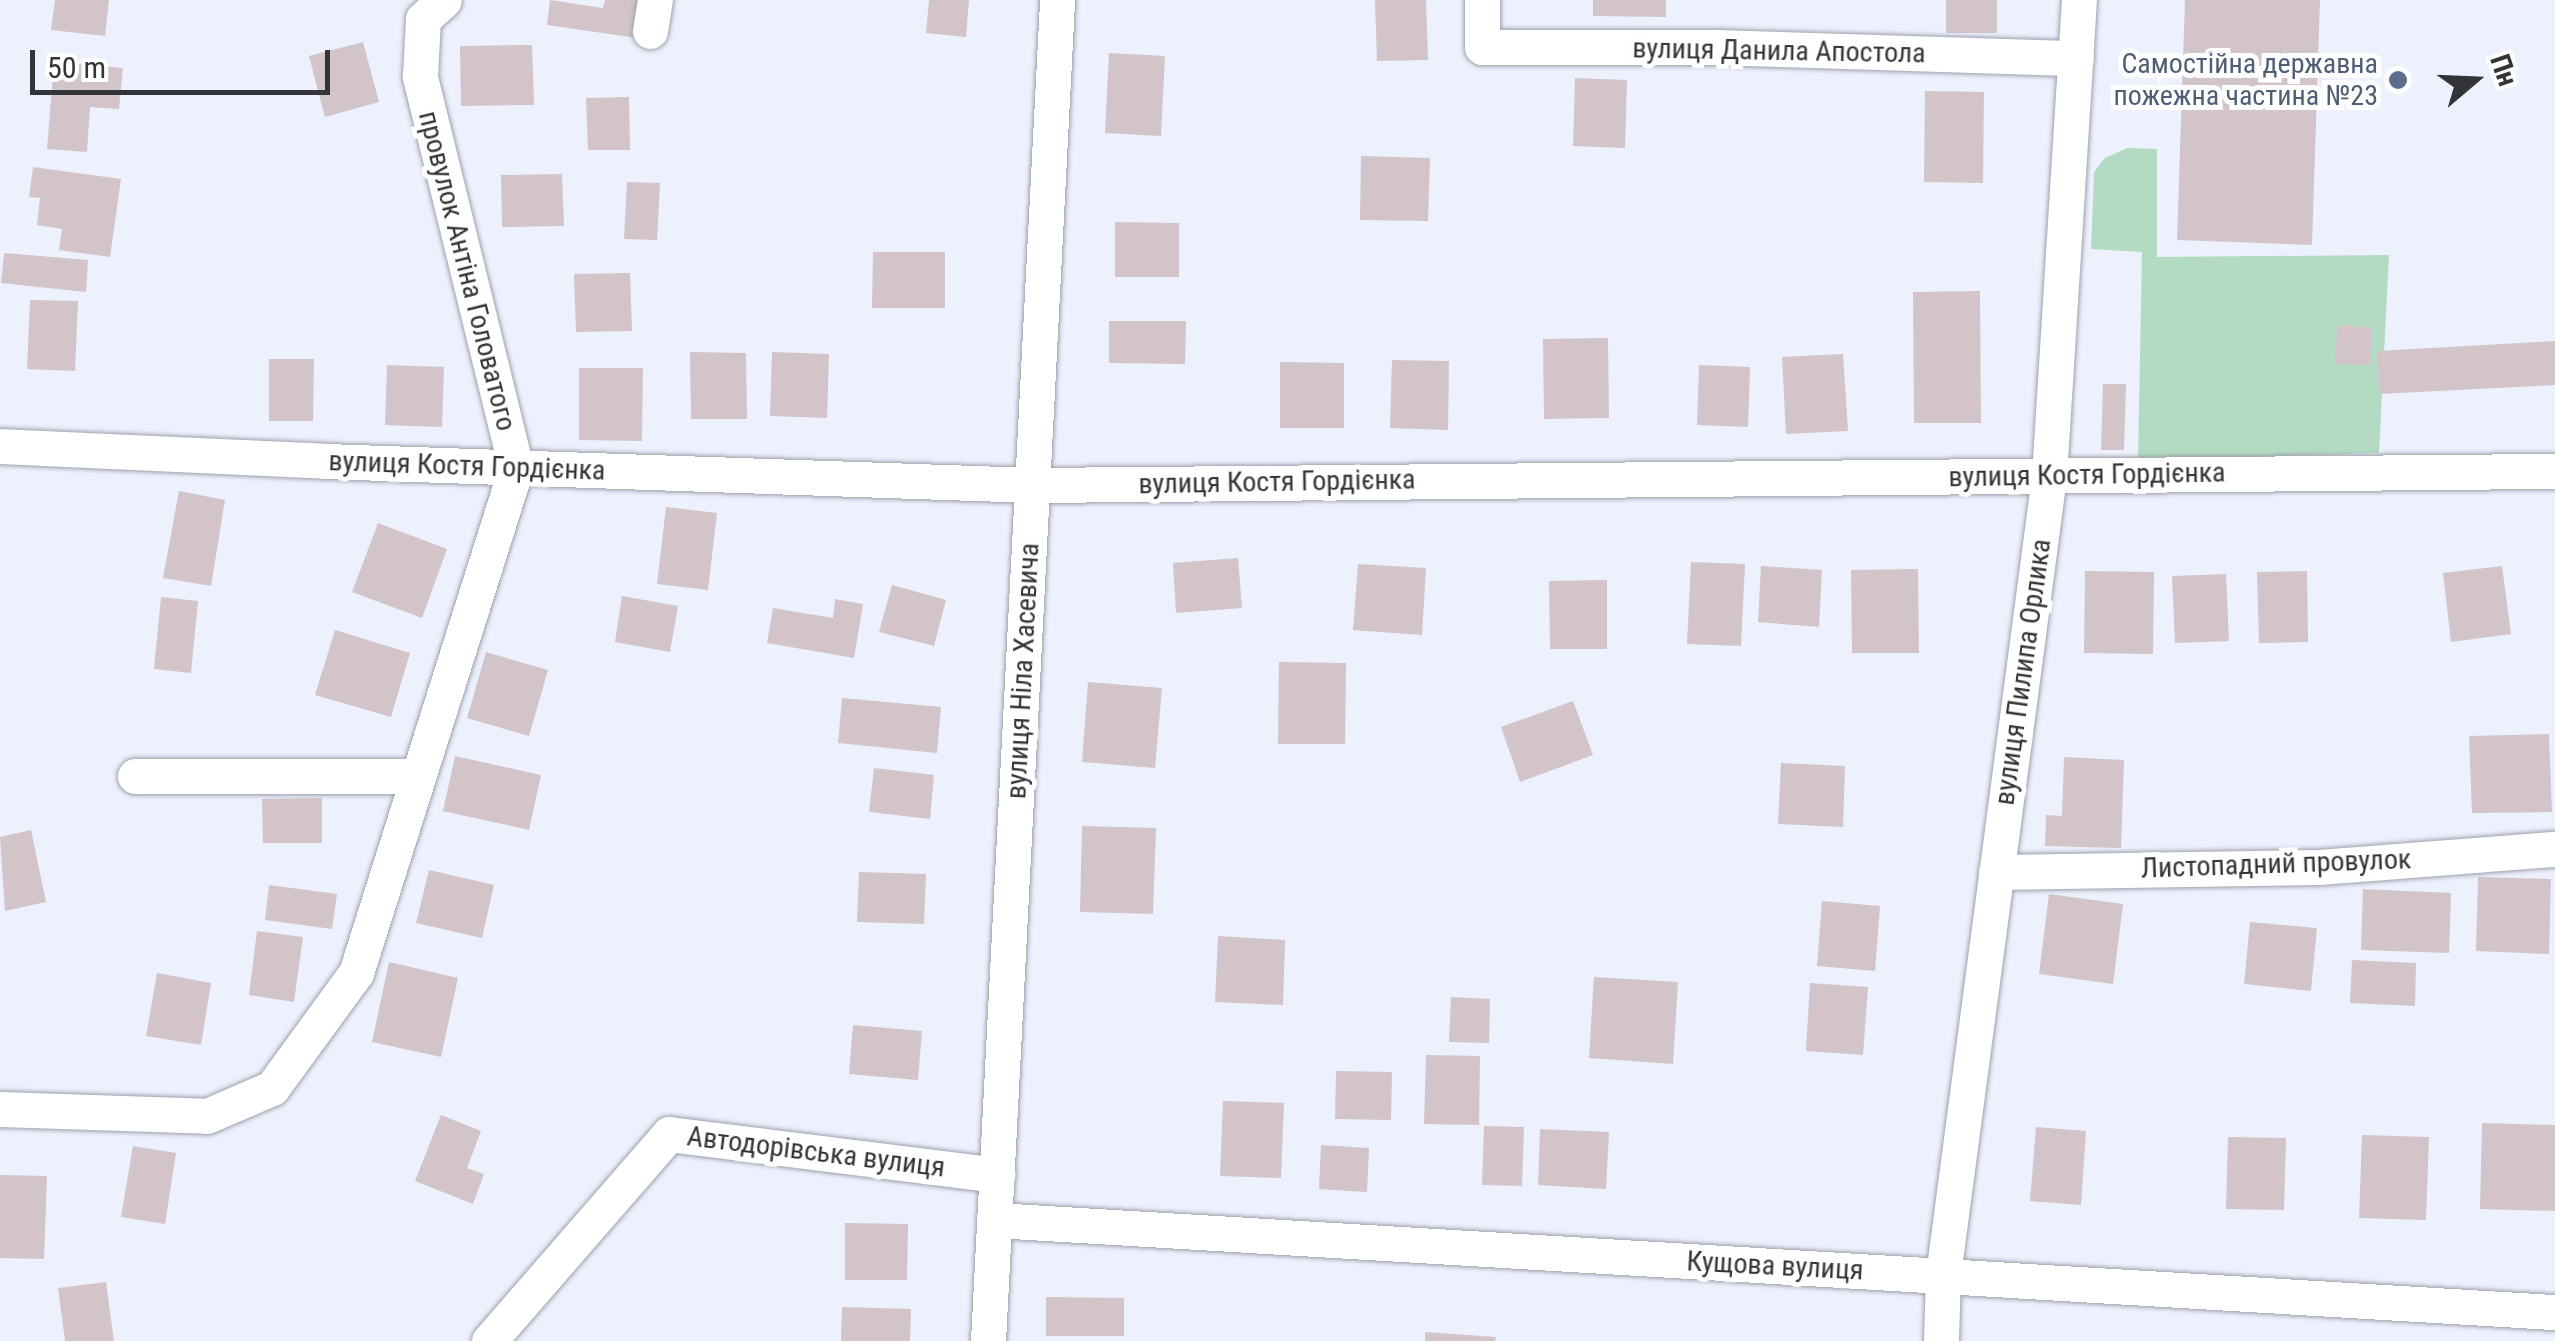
<!DOCTYPE html>
<meta charset="utf-8">
<style>
body{margin:0}
#map{position:relative;width:2555px;height:1341px;overflow:hidden;background:#ecf1fd;font-family:"Roboto Condensed",sans-serif}
div>[style]{position:absolute}
.green>*{inset:0;background:#b3dbc3}
.building>*{inset:0;background:#d2c4c8}
.roads{filter:drop-shadow(0 0 2px #9da1ab) drop-shadow(0 0 2px #9da1ab)}
.minor>*{height:35px;margin:-17.5px;padding:0 17.5px;transform-origin:17.5px;border-radius:17.5px;background:#fff}
.dots>*{width:28px;height:28px;translate:-50% -50%;box-sizing:border-box;border:5px solid #fefefe;border-radius:50%}
span{translate:-50% -50%;white-space:nowrap;text-align:center;line-height:1.15;-webkit-text-stroke:10px #fefefe;paint-order:stroke}
.street-label{font-size:28px;color:#323438}
.service-label{font-size:28px;color:#4e5e75}
.right{translate:-100% -50%;text-align:right}
.north{position:absolute;left:2425px;top:30px;width:100px;height:100px;-webkit-text-stroke:8px #fefefe;paint-order:stroke;rotate:71deg;font-size:28px;font-weight:700;line-height:40px;text-align:center;color:#323438}
.north::after{content:'';display:block;margin:auto;width:35px;height:45px;background:#323438;clip-path:polygon(50% 0,100% 100%,50% 72%,0 100%)}
.scale{position:absolute;left:30px;top:50px;width:300px;height:45px;box-sizing:border-box;border:5px solid #323438;border-top:0;padding-left:12px;font-size:30px;line-height:35px;white-space:nowrap;color:#323438;-webkit-text-stroke:8px #fefefe;paint-order:stroke}
</style>
<div id="map">
<div class="green">
<div style="clip-path:polygon(2127px 148px,2157px 149px,2157px 257px,2389px 255px,2379px 453px,2138px 460px,2142px 252px,2091px 249px,2094px 172px,2105px 158px)"></div>
</div>
<div class="building">
<div style="clip-path:polygon(55px 0,109px 0,105px 36px,51px 30px)"></div>
<div style="clip-path:polygon(550px 0,603px 8px,605px 0,642px 0,637px 38px,547px 25px)"></div>
<div style="clip-path:polygon(929px 0,969px 0,966px 37px,926px 33px)"></div>
<div style="clip-path:polygon(1375px 0,1426px 0,1428px 60px,1377px 61px)"></div>
<div style="clip-path:polygon(1593px 0,1666px 0,1666px 17px,1593px 16px)"></div>
<div style="clip-path:polygon(1946px 0,1997px 0,1997px 33px,1946px 33px)"></div>
<div style="clip-path:polygon(2185px 0,2320px 0,2312px 245px,2177px 240px)"></div>
<div style="clip-path:polygon(363px 42px,379px 102px,325px 117px,309px 56px)"></div>
<div style="clip-path:polygon(532px 45px,534px 105px,461px 106px,460px 46px)"></div>
<div style="clip-path:polygon(1109px 53px,1165px 56px,1161px 136px,1105px 133px)"></div>
<div style="clip-path:polygon(54px 62px,123px 68px,119px 109px,90px 107px,87px 152px,47px 149px)"></div>
<div style="clip-path:polygon(1575px 78px,1627px 80px,1625px 148px,1573px 146px)"></div>
<div style="clip-path:polygon(1925px 91px,1984px 92px,1983px 183px,1924px 182px)"></div>
<div style="clip-path:polygon(629px 97px,630px 150px,588px 150px,586px 98px)"></div>
<div style="clip-path:polygon(1361px 156px,1430px 158px,1428px 221px,1360px 220px)"></div>
<div style="clip-path:polygon(33px 167px,121px 179px,110px 257px,59px 250px,62px 229px,37px 225px,40px 198px,29px 197px)"></div>
<div style="clip-path:polygon(562px 174px,564px 226px,502px 227px,501px 175px)"></div>
<div style="clip-path:polygon(627px 182px,660px 183px,657px 240px,624px 239px)"></div>
<div style="clip-path:polygon(1115px 222px,1179px 223px,1179px 277px,1115px 277px)"></div>
<div style="clip-path:polygon(873px 252px,945px 252px,945px 308px,872px 308px)"></div>
<div style="clip-path:polygon(4px 253px,88px 260px,86px 292px,1px 283px)"></div>
<div style="clip-path:polygon(630px 273px,632px 331px,576px 332px,574px 274px)"></div>
<div style="clip-path:polygon(1980px 291px,1981px 423px,1914px 423px,1913px 292px)"></div>
<div style="clip-path:polygon(30px 300px,78px 301px,75px 371px,27px 369px)"></div>
<div style="clip-path:polygon(1109px 321px,1186px 321px,1185px 364px,1109px 363px)"></div>
<div style="clip-path:polygon(2337px 325px,2372px 327px,2370px 365px,2335px 364px)"></div>
<div style="clip-path:polygon(1608px 338px,1609px 418px,1544px 419px,1543px 339px)"></div>
<div style="clip-path:polygon(2555px 341px,2555px 385px,2379px 394px,2377px 351px)"></div>
<div style="clip-path:polygon(690px 352px,746px 353px,747px 419px,691px 419px)"></div>
<div style="clip-path:polygon(772px 352px,829px 354px,827px 418px,770px 416px)"></div>
<div style="clip-path:polygon(1843px 354px,1848px 431px,1786px 434px,1782px 357px)"></div>
<div style="clip-path:polygon(269px 359px,314px 359px,313px 421px,269px 421px)"></div>
<div style="clip-path:polygon(1392px 360px,1449px 361px,1448px 430px,1390px 428px)"></div>
<div style="clip-path:polygon(1280px 362px,1344px 363px,1344px 428px,1280px 428px)"></div>
<div style="clip-path:polygon(387px 365px,444px 367px,442px 427px,385px 425px)"></div>
<div style="clip-path:polygon(1699px 365px,1750px 367px,1748px 427px,1697px 425px)"></div>
<div style="clip-path:polygon(579px 368px,643px 368px,642px 441px,579px 440px)"></div>
<div style="clip-path:polygon(2103px 384px,2126px 384px,2124px 450px,2101px 450px)"></div>
<div style="clip-path:polygon(179px 491px,225px 500px,211px 586px,163px 578px)"></div>
<div style="clip-path:polygon(666px 507px,717px 513px,708px 590px,657px 584px)"></div>
<div style="clip-path:polygon(378px 523px,447px 549px,422px 618px,352px 592px)"></div>
<div style="clip-path:polygon(1238px 558px,1242px 608px,1176px 613px,1173px 563px)"></div>
<div style="clip-path:polygon(1691px 562px,1745px 564px,1741px 646px,1687px 644px)"></div>
<div style="clip-path:polygon(1358px 564px,1426px 568px,1422px 635px,1353px 630px)"></div>
<div style="clip-path:polygon(1761px 566px,1822px 570px,1819px 627px,1758px 622px)"></div>
<div style="clip-path:polygon(2502px 566px,2511px 634px,2451px 642px,2443px 573px)"></div>
<div style="clip-path:polygon(1918px 569px,1919px 653px,1852px 653px,1851px 570px)"></div>
<div style="clip-path:polygon(2085px 571px,2154px 572px,2153px 654px,2084px 653px)"></div>
<div style="clip-path:polygon(2307px 571px,2308px 642px,2259px 643px,2257px 572px)"></div>
<div style="clip-path:polygon(2226px 574px,2229px 641px,2175px 643px,2172px 576px)"></div>
<div style="clip-path:polygon(1607px 580px,1607px 649px,1550px 649px,1549px 581px)"></div>
<div style="clip-path:polygon(892px 585px,946px 600px,934px 646px,879px 632px)"></div>
<div style="clip-path:polygon(622px 596px,678px 606px,670px 652px,615px 642px)"></div>
<div style="clip-path:polygon(161px 597px,198px 601px,191px 673px,154px 669px)"></div>
<div style="clip-path:polygon(835px 599px,863px 604px,854px 658px,767px 643px,773px 608px,833px 618px)"></div>
<div style="clip-path:polygon(335px 630px,410px 653px,391px 717px,315px 695px)"></div>
<div style="clip-path:polygon(486px 652px,548px 670px,529px 736px,467px 718px)"></div>
<div style="clip-path:polygon(1279px 662px,1346px 663px,1345px 744px,1278px 744px)"></div>
<div style="clip-path:polygon(1088px 682px,1162px 688px,1155px 768px,1082px 762px)"></div>
<div style="clip-path:polygon(842px 698px,941px 707px,937px 753px,838px 743px)"></div>
<div style="clip-path:polygon(1573px 701px,1593px 755px,1520px 782px,1501px 727px)"></div>
<div style="clip-path:polygon(2549px 734px,2552px 812px,2472px 813px,2469px 736px)"></div>
<div style="clip-path:polygon(455px 756px,541px 775px,529px 830px,443px 811px)"></div>
<div style="clip-path:polygon(2064px 757px,2124px 760px,2121px 848px,2045px 846px,2046px 815px,2062px 816px)"></div>
<div style="clip-path:polygon(1781px 763px,1845px 766px,1843px 827px,1778px 824px)"></div>
<div style="clip-path:polygon(874px 768px,934px 775px,930px 819px,869px 812px)"></div>
<div style="clip-path:polygon(322px 798px,322px 843px,263px 843px,262px 799px)"></div>
<div style="clip-path:polygon(1082px 826px,1156px 828px,1153px 914px,1080px 912px)"></div>
<div style="clip-path:polygon(31px 830px,46px 902px,5px 911px,0 837px)"></div>
<div style="clip-path:polygon(429px 870px,494px 885px,482px 938px,416px 923px)"></div>
<div style="clip-path:polygon(859px 872px,926px 874px,924px 924px,857px 922px)"></div>
<div style="clip-path:polygon(2478px 877px,2551px 879px,2549px 954px,2476px 951px)"></div>
<div style="clip-path:polygon(269px 885px,337px 894px,332px 929px,265px 920px)"></div>
<div style="clip-path:polygon(2363px 889px,2451px 893px,2449px 953px,2361px 950px)"></div>
<div style="clip-path:polygon(2049px 894px,2123px 904px,2113px 984px,2039px 974px)"></div>
<div style="clip-path:polygon(1822px 901px,1880px 906px,1875px 971px,1817px 966px)"></div>
<div style="clip-path:polygon(2250px 922px,2317px 928px,2311px 991px,2244px 984px)"></div>
<div style="clip-path:polygon(257px 931px,303px 937px,294px 1002px,249px 995px)"></div>
<div style="clip-path:polygon(1218px 936px,1285px 940px,1283px 1005px,1215px 1002px)"></div>
<div style="clip-path:polygon(2352px 960px,2416px 963px,2415px 1006px,2350px 1003px)"></div>
<div style="clip-path:polygon(389px 962px,458px 978px,441px 1057px,372px 1042px)"></div>
<div style="clip-path:polygon(157px 973px,211px 983px,201px 1045px,146px 1036px)"></div>
<div style="clip-path:polygon(1594px 977px,1678px 982px,1673px 1064px,1589px 1058px)"></div>
<div style="clip-path:polygon(1810px 983px,1868px 987px,1863px 1055px,1806px 1051px)"></div>
<div style="clip-path:polygon(1451px 997px,1490px 999px,1489px 1043px,1449px 1042px)"></div>
<div style="clip-path:polygon(853px 1025px,922px 1031px,918px 1080px,849px 1074px)"></div>
<div style="clip-path:polygon(1426px 1055px,1480px 1056px,1479px 1125px,1424px 1124px)"></div>
<div style="clip-path:polygon(1336px 1071px,1392px 1072px,1391px 1120px,1335px 1119px)"></div>
<div style="clip-path:polygon(1223px 1101px,1284px 1103px,1281px 1178px,1220px 1176px)"></div>
<div style="clip-path:polygon(441px 1115px,481px 1131px,467px 1168px,484px 1174px,473px 1204px,415px 1181px)"></div>
<div style="clip-path:polygon(2482px 1123px,2555px 1125px,2555px 1211px,2480px 1209px)"></div>
<div style="clip-path:polygon(1484px 1126px,1524px 1127px,1522px 1186px,1482px 1185px)"></div>
<div style="clip-path:polygon(2036px 1127px,2086px 1131px,2081px 1205px,2030px 1201px)"></div>
<div style="clip-path:polygon(1540px 1129px,1609px 1132px,1606px 1189px,1538px 1185px)"></div>
<div style="clip-path:polygon(2362px 1135px,2429px 1137px,2426px 1220px,2359px 1218px)"></div>
<div style="clip-path:polygon(2228px 1137px,2286px 1138px,2284px 1210px,2226px 1209px)"></div>
<div style="clip-path:polygon(1321px 1145px,1369px 1148px,1367px 1192px,1319px 1189px)"></div>
<div style="clip-path:polygon(133px 1146px,176px 1153px,165px 1224px,121px 1217px)"></div>
<div style="clip-path:polygon(0 1175px,47px 1176px,44px 1259px,0 1258px)"></div>
<div style="clip-path:polygon(845px 1223px,908px 1224px,907px 1280px,845px 1280px)"></div>
<div style="clip-path:polygon(106px 1282px,114px 1341px,65px 1341px,58px 1288px)"></div>
<div style="clip-path:polygon(1046px 1297px,1124px 1298px,1124px 1336px,1046px 1336px)"></div>
<div style="clip-path:polygon(842px 1307px,911px 1309px,910px 1341px,841px 1341px)"></div>
<div style="clip-path:polygon(1425px 1332px,1496px 1337px,1495px 1341px,1425px 1341px)"></div>
</div>
<div class="roads">
<div class="minor">
<div style="left:1482px;top:0;width:47px;rotate:90deg"></div>
<div style="left:1482px;top:47px;width:235px"></div>
<div style="left:1717px;top:47px;width:359px;rotate:1.8deg"></div>
<div style="left:650px;top:31px;width:31px;rotate:-81deg"></div>
<div style="left:0;top:446px;width:325px;rotate:2.6deg"></div>
<div style="left:325px;top:461px;width:707px;rotate:1.94deg"></div>
<div style="left:1032px;top:485px;width:1523px;rotate:-0.53deg"></div>
<div style="left:135px;top:776px;width:283px"></div>
<div style="left:1996px;top:872px;width:323px;rotate:-0.9deg"></div>
<div style="left:2319px;top:867px;width:237px;rotate:-4.4deg"></div>
<div style="left:0;top:1109px;width:207px;rotate:1.9deg"></div>
<div style="left:207px;top:1116px;width:71px;rotate:-23.3deg"></div>
<div style="left:272px;top:1088px;width:142px;rotate:-53.9deg"></div>
<div style="left:356px;top:973px;width:530px;rotate:-72.42deg"></div>
<div style="left:516px;top:468px;width:404px;rotate:-103.8deg"></div>
<div style="left:420px;top:76px;width:57px;rotate:-87deg"></div>
<div style="left:423px;top:19px;width:28px;rotate:-42deg"></div>
<div style="left:995px;top:1220px;width:1563px;rotate:3.38deg"></div>
<div style="left:489px;top:1341px;width:274px;rotate:-49deg"></div>
<div style="left:669px;top:1134px;width:331px;rotate:7.1deg"></div>
<div style="left:988px;top:1341px;width:1343px;rotate:-87.05deg"></div>
<div style="left:1941px;top:1341px;width:66px;rotate:-88.3deg"></div>
<div style="left:1943px;top:1275px;width:806px;rotate:-82.44deg"></div>
<div style="left:2049px;top:476px;width:477px;rotate:-86.4deg"></div>
</div>
</div>
<div class="dots">
<div style="left:2398px;top:80px;background:#5c6f8a"></div>
</div>
<div class="street-label">
<span style="left:1779px;top:51px;rotate:1deg">вулиця Данила Апостола</span>
<span style="left:467px;top:271px;rotate:76deg">провулок Антіна Головатого</span>
<span style="left:467px;top:466px;rotate:2deg">вулиця Костя Гордієнка</span>
<span style="left:2087px;top:475px;rotate:-1deg">вулиця Костя Гордієнка</span>
<span style="left:1277px;top:482px;rotate:-1deg">вулиця Костя Гордієнка</span>
<span style="left:1023px;top:671px;rotate:-87deg">вулиця Ніла Хасевича</span>
<span style="left:2023px;top:672px;rotate:-82deg">вулиця Пилипа Орлика</span>
<span style="left:2276px;top:864px;rotate:-2deg">Листопадний провулок</span>
<span style="left:816px;top:1152px;rotate:7deg">Автодорівська вулиця</span>
<span style="left:1775px;top:1266px;rotate:3deg">Кущова вулиця</span>
</div>
<div class="service-label">
<span class="right" style="left:2378px;top:80px">Самостійна державна<br>пожежна частина №23</span>
</div>
<div class="north">Пн</div>
<div class="scale">50 m</div>
</div>
